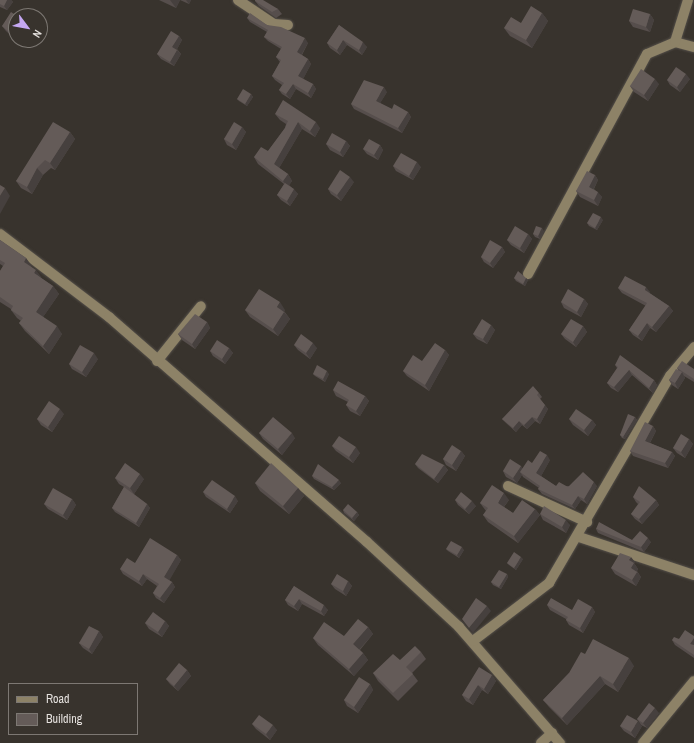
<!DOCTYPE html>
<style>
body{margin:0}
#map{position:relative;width:694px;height:743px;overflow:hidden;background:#38332d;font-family:"Archivo Narrow",sans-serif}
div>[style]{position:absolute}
.roads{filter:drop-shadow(0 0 1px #544f49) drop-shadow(0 0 1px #544f49)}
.minor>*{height:10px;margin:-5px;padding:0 5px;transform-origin:5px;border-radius:5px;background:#8d8267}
.wall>*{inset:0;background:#564e4c}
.shaded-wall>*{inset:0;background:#46403e}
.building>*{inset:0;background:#645b58}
span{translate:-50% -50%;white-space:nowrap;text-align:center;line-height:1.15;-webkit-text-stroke:3.5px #38332d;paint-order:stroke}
.legend{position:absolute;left:8px;top:683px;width:130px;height:52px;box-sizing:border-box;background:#38332d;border:1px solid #7d7873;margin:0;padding:5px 7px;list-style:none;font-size:12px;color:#e4e0dd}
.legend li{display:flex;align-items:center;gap:8px;height:20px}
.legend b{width:20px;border:1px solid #7d7873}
.north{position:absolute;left:8px;top:8px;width:40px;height:40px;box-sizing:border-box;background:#38332d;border:1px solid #7d7873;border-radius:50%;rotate:122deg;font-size:11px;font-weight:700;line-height:16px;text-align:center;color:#e4e0dd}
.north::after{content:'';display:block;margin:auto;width:14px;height:18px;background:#c4a7f1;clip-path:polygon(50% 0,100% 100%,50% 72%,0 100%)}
</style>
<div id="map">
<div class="roads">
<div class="minor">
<div style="left:238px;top:0;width:43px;rotate:33.7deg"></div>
<div style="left:274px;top:24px;width:14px;rotate:4deg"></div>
<div style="left:675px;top:42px;width:20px;rotate:15deg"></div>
<div style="left:0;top:234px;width:137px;rotate:37.3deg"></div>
<div style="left:109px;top:317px;width:342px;rotate:41.1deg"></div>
<div style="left:367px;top:542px;width:125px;rotate:42.7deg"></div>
<div style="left:459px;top:627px;width:154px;rotate:49deg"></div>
<div style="left:528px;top:274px;width:250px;rotate:-61.6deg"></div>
<div style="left:647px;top:54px;width:30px;rotate:-23deg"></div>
<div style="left:675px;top:42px;width:44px;rotate:-72.8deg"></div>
<div style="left:157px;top:361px;width:70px;rotate:-51.3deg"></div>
<div style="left:508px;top:486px;width:87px;rotate:24.5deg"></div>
<div style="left:579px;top:537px;width:121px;rotate:18.3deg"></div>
<div style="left:473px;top:641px;width:96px;rotate:-37.3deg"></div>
<div style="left:549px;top:583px;width:240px;rotate:-59.7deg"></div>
<div style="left:670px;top:376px;width:38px;rotate:-50deg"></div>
<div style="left:541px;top:743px;width:15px;rotate:-42deg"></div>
<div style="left:643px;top:743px;width:80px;rotate:-50.6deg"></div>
</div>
</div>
<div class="wall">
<div style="clip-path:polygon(0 0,11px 0,13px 2px,7px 10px,0 7px)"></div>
<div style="clip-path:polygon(159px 0,180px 0,176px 8px)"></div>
<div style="clip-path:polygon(180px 0,191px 0,189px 4px)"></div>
<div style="clip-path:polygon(255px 1px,278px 9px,282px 14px,276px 18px,259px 6px)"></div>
<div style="clip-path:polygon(542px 13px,548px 21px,532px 48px,510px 36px,504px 28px,521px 23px)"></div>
<div style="clip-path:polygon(650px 14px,654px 20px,650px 32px,633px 27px,629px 21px)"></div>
<div style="clip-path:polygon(16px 16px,16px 40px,6px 31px,2px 26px)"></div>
<div style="clip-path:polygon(247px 18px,267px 25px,308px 43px,302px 55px,308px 59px,311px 64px,303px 79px,313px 84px,316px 89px,311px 98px,296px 89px,290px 99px,282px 94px,279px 90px,282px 85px,275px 80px,272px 76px,280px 62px,276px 57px,281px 49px,268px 41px,264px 37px,267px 32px,250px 22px)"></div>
<div style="clip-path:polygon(339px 25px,367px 47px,362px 55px,347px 45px,340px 55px,330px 48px,327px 43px)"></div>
<div style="clip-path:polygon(179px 36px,182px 40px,177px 49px,181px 54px,174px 66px,161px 59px,157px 54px)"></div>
<div style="clip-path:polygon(16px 40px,27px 40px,23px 46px)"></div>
<div style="clip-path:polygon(690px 79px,680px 92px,670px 85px,667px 80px)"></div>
<div style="clip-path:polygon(659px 84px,648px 101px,634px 92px,630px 86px)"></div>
<div style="clip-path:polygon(387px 92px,380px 103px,392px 109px,408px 112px,411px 117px,402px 133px,354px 109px,351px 104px)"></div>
<div style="clip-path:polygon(251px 94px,253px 97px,247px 106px,239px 101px,237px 99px)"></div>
<div style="clip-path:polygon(275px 114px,320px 128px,315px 137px,302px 129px,279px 168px,288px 174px,292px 181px,289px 185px,298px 194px,290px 206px,281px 200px,277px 195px,284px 184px,258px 164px,254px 157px,268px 151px,285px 128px,286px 124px,280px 120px)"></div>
<div style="clip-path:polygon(242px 127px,246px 132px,236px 150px,227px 145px,224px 139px)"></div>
<div style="clip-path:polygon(70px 132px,75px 139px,55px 170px,51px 168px,43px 175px,32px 194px,21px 188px,16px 181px)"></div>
<div style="clip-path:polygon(346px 141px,350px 146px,343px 157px,330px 150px,326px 144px)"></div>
<div style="clip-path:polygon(380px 145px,383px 150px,378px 160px,367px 154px,363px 149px)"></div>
<div style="clip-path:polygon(393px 166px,421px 167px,413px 180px,396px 171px)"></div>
<div style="clip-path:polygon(595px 175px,598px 180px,594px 189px,602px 197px,598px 206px,580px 197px,576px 191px)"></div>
<div style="clip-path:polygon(354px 182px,341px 201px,331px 194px,328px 189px)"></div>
<div style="clip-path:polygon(603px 220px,597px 230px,589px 226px,587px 223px)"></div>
<div style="clip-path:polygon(544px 231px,540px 239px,535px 237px,533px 234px)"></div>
<div style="clip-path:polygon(528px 234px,532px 239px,524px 253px,511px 245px,507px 240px)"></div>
<div style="clip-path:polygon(0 240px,26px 258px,31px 267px,41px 278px,53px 286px,59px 294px,43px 317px,62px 334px,49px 354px,25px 331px,19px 323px,21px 321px,17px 318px,11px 310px,11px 309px,0 302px,0 271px,3px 266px,0 264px)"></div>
<div style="clip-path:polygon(502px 247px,505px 252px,493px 268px,484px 262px,481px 257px)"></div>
<div style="clip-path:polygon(514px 278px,526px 278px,528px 280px,525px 286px,516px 281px)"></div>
<div style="clip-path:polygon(618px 288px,650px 292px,649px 293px,669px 306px,673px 311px,656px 332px,650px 328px,642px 341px,633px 335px,629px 330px,646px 306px,622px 293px)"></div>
<div style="clip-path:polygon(584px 299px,588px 304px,581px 317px,564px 308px,561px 302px)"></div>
<div style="clip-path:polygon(245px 310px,285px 310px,284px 311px,290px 319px,278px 336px,250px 317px)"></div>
<div style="clip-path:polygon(207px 322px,210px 328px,195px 349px,182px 340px,178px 334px)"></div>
<div style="clip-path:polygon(491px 325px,495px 330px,487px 344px,477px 339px,473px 334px)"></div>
<div style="clip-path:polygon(583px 326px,587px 332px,576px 347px,565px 339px,561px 334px)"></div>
<div style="clip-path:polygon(294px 345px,317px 348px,310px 359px,298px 350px)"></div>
<div style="clip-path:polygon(229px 348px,233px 353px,225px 364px,213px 356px,210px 351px)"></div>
<div style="clip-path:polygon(445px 350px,449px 355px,429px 391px,407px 376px,403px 371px)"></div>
<div style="clip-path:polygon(98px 359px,86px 377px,72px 369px,69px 364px)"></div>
<div style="clip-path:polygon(615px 365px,654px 380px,657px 385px,653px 393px,632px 375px,618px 392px,611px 388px,607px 383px,617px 368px)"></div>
<div style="clip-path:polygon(677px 368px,694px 369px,694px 382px,684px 376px,685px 378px,678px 389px,672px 385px,669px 380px,678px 370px)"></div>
<div style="clip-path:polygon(313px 374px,329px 374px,325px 382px,315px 376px)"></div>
<div style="clip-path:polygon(333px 390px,365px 396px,369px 401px,360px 416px,350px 411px,346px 405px,348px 402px,336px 396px)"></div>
<div style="clip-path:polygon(539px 393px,542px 397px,540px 399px,548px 409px,540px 424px,535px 421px,527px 429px,522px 425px,516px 432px,506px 423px,502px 419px)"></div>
<div style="clip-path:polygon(64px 414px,52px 432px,41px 425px,37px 419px)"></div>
<div style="clip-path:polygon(635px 417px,637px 420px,625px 439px,622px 438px,620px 435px)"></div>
<div style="clip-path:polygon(569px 419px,592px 420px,596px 425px,588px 436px,573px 425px)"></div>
<div style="clip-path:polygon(653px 426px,656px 431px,650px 443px,672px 452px,675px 456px,668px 468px,633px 456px,630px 451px)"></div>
<div style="clip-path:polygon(259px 433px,295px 438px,282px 455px,263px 439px)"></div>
<div style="clip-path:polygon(689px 439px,693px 444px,685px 458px,677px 453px,673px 448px)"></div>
<div style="clip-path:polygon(332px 446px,360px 453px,353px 463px,336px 451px)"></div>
<div style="clip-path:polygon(461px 451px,465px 456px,456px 471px,446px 465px,443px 459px)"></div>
<div style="clip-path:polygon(550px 460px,541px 476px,556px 486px,597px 486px,587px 504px,581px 500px,575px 509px,542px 494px,538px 489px,539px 488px,523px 477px,522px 475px,517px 483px,506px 477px,503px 471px,521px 466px,522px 469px,532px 463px)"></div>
<div style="clip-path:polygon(415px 464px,444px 465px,448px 470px,438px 483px,418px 468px)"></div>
<div style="clip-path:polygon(312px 476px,341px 483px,334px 490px,314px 479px)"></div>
<div style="clip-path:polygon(115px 478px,144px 479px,134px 494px,147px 504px,150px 508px,139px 527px,115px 512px,112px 508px,124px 487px,119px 484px)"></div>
<div style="clip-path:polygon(255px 483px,298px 488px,304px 496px,289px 514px,260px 491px)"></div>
<div style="clip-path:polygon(203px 492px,238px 501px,230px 513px,206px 497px)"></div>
<div style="clip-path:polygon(633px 497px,656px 500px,659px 505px,642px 524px,635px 519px,631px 514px,638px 504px,636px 502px)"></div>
<div style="clip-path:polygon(72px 499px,76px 505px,67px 520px,48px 509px,44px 504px)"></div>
<div style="clip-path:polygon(455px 500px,476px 506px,469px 514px,458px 505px)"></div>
<div style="clip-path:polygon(509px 500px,504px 507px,513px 513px,535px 509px,540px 515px,518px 543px,488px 522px,483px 515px,486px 511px,480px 503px)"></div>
<div style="clip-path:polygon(343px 510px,357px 512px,359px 515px,354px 521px,344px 513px)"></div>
<div style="clip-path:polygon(540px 514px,570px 525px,566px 533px,543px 520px)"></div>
<div style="clip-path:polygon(596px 529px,632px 540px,651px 542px,644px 552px,598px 533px)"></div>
<div style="clip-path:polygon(446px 549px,464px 550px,459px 558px,448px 551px)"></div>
<div style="clip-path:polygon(177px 555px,181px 560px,169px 580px,172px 582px,175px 587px,164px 603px,156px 598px,153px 593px,157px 586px,147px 579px,142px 586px,123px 574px,120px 569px,135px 563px)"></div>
<div style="clip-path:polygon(523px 559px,516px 570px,509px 565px,507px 563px)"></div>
<div style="clip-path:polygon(635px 562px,634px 563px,638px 569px,637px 571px,641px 577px,636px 586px,615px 574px,611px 568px)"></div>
<div style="clip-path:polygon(507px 574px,508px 577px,501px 589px,493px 585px,491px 582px)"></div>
<div style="clip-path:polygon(348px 581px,352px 586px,346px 596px,335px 589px,331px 584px)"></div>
<div style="clip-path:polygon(294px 586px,328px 610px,324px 616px,302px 604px,298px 611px,288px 605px,285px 600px)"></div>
<div style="clip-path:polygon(547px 605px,572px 610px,592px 607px,595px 612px,583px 633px,569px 625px,566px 620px,566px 619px,550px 610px)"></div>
<div style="clip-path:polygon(165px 621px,169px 626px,162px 637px,149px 629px,145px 623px)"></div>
<div style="clip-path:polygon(368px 627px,373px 634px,360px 650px,363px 653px,368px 660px,354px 676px,318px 645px,313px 638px,344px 636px)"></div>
<div style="clip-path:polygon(99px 631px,103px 637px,92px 654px,83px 648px,79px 643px)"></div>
<div style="clip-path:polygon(694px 636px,694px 658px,675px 645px,672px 640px)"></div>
<div style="clip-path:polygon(421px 652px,426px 659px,412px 673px,418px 681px,398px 701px,378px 681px,373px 673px,400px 660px)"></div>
<div style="clip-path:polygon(634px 666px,618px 692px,605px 684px,567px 725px,549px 707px,543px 700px,569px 673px)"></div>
<div style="clip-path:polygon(187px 670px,191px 676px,178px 691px,170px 684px,166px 679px)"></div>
<div style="clip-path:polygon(492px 675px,496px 681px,488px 694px,482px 690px,473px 705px,466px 701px,462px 695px)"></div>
<div style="clip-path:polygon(370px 684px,373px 690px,358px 713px,347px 706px,344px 700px)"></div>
<div style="clip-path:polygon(659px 713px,647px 728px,641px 725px,637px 719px)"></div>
<div style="clip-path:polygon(252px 724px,277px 730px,270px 740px,256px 729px)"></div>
<div style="clip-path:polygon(620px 726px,642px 726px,635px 738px,624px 731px)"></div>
</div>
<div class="shaded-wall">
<div style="clip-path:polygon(7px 0,11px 0,13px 2px,7px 10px,4px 6px)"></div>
<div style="clip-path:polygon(171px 0,180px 0,176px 8px,170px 0)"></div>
<div style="clip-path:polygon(186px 0,191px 0,189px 4px)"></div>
<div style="clip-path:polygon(542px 13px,548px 21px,532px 48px,526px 40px)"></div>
<div style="clip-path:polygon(650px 14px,654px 20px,650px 32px,646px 27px)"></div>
<div style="clip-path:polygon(179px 36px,182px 40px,176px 51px,172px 47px)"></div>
<div style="clip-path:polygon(305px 38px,308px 43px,300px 57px,297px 52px)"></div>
<div style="clip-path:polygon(20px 40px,27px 40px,23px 46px,20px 41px)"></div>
<div style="clip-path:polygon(343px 40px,347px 45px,340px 55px,337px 50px)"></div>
<div style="clip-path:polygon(363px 42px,367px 47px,362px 55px,359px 50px)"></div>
<div style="clip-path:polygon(177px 50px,181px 54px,174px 66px,170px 62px)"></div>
<div style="clip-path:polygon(308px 59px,311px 64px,302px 81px,298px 76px)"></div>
<div style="clip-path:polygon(686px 74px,690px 79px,680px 92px,677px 87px)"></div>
<div style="clip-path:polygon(655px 79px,659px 84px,648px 101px,644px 95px)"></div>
<div style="clip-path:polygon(293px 84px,296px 89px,290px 99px,286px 94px)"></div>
<div style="clip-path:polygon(313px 84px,316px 89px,311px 98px,308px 93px)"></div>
<div style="clip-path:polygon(384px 87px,387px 92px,379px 105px,376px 101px)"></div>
<div style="clip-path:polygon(251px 94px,253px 97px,247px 106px,245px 104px)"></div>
<div style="clip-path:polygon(408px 112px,411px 117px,402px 133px,398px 128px)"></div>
<div style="clip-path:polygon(298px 122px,302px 129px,278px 170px,274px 164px)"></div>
<div style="clip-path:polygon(316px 122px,320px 128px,315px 137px,310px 131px)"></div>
<div style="clip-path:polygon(242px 127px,246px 132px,236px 150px,232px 144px)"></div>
<div style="clip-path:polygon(70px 132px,75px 139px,55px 170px,50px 163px)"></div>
<div style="clip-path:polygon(346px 141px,350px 146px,343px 157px,340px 152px)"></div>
<div style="clip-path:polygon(380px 145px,383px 150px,378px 160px,374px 155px)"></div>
<div style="clip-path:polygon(417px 162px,421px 167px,413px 180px,409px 176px)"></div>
<div style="clip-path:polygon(37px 168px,43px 175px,32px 194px,27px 187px)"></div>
<div style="clip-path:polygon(288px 174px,292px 181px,288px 187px,283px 181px)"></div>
<div style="clip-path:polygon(595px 175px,598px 180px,592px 192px,589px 187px)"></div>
<div style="clip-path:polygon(350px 177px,354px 182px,341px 201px,337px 195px)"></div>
<div style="clip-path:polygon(5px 188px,10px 196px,0 214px,0 196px)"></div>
<div style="clip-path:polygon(294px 189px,298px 194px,290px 206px,287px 201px)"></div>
<div style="clip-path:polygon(598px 192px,602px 197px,598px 206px,594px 200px)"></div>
<div style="clip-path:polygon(601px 217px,603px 220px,597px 230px,595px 228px)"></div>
<div style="clip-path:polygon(542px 228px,544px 231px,540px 239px,538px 236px)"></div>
<div style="clip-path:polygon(528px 234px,532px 239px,524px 253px,520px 248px)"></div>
<div style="clip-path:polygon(502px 247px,505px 252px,493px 268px,490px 263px)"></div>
<div style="clip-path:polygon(26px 258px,32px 266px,29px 270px,24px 262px)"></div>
<div style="clip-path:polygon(36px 270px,42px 278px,34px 273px)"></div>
<div style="clip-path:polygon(526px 278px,528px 280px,525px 286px,523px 284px)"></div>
<div style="clip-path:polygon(53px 286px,59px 294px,41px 320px,36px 312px)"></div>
<div style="clip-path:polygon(646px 287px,650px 292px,648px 295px,645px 290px)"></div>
<div style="clip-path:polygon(584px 299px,588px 304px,581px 317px,577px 312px)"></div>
<div style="clip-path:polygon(280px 302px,285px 310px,282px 314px,277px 307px)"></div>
<div style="clip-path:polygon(669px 306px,673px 311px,656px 332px,652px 327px)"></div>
<div style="clip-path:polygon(284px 312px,290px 319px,278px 336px,273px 329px)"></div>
<div style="clip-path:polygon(207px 322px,210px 328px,195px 349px,192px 344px)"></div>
<div style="clip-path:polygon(647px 323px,650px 328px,642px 341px,638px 336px)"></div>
<div style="clip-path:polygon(491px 325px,495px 330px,487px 344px,483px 339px)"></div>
<div style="clip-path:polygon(57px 326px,62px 334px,49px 354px,43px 346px)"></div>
<div style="clip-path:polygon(583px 326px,587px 332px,576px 347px,573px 342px)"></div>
<div style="clip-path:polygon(313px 343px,317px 348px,310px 359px,306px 353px)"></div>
<div style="clip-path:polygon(229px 348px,233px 353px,225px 364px,222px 359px)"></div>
<div style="clip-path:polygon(445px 350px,449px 355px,429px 391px,425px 385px)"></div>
<div style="clip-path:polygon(94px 353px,98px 359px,86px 377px,82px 372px)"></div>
<div style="clip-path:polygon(629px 370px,632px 375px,618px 392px,614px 387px)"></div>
<div style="clip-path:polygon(327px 371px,329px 374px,325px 382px,323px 379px)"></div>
<div style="clip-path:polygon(682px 372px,685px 378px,678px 389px,675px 383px)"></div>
<div style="clip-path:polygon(654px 380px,657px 385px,653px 393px,649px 388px)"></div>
<div style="clip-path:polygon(365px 396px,369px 401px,360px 416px,356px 411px)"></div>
<div style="clip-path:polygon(545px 405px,548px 409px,540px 424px,537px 419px)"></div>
<div style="clip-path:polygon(60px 409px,64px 414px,52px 432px,48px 427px)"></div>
<div style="clip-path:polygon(532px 417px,535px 421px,527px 429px,524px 425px)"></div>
<div style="clip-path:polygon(635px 417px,637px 420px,625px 439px,623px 437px)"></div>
<div style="clip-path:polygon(592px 420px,596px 425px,588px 436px,584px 430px)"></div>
<div style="clip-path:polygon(519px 421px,522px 425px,516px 432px,513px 428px)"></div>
<div style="clip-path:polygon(653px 426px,656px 431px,648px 446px,645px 441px)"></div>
<div style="clip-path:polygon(292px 433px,295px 438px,282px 455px,278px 449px)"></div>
<div style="clip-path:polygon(689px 439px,693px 444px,685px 458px,681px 452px)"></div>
<div style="clip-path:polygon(356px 447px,360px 453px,353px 463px,349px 457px)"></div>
<div style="clip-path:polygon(461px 451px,465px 456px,456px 471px,452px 465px)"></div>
<div style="clip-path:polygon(672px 452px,675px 456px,668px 468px,665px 463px)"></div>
<div style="clip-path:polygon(547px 455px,550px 460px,540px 478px,536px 473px)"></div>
<div style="clip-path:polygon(444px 465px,448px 470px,438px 483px,434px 479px)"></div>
<div style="clip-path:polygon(521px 466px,525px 472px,520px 472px,522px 475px,517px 483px,513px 478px)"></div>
<div style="clip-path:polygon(140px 474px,144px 479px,134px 494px,130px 488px)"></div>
<div style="clip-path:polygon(339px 480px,341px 483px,334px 490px,332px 487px)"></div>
<div style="clip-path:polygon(594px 482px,597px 486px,587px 504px,584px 499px)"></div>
<div style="clip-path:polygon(298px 488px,304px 496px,289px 514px,283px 506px)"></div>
<div style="clip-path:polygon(504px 493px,509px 500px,502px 509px,498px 503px)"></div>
<div style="clip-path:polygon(235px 496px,238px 501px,230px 513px,227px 509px)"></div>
<div style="clip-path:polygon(578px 496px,581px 500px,575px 509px,572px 505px)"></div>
<div style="clip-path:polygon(72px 499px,76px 505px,67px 520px,63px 515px)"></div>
<div style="clip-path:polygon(656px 500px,659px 505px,642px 524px,639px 519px)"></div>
<div style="clip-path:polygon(472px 501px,476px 506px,469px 514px,465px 509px)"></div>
<div style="clip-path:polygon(147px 504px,150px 508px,139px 527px,136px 523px)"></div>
<div style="clip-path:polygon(535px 509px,540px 515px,518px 543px,514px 536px)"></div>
<div style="clip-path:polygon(357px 512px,359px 515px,354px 521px,352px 518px)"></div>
<div style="clip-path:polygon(566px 520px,570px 525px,566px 533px,562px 527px)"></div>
<div style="clip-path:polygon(648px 538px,651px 542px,644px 552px,641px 547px)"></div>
<div style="clip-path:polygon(462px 547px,464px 550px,459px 558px,457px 555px)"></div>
<div style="clip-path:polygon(177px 555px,181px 560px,168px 583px,164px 577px)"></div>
<div style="clip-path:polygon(521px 557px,523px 559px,516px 570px,514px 568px)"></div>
<div style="clip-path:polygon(631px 557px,635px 562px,634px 563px,638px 569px,635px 574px,631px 568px,629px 560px)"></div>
<div style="clip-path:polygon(637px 572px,641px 577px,636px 586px,632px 580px)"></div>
<div style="clip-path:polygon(143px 574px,147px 579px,142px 586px,139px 581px)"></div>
<div style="clip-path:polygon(507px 574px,508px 577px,501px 589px,499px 587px)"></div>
<div style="clip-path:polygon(348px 581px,352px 586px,346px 596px,343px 591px)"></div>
<div style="clip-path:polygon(172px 582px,175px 587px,164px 603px,160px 598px)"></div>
<div style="clip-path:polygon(299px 599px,302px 604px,298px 611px,294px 606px)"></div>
<div style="clip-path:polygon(324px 605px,328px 610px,324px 616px,321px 611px)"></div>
<div style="clip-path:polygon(487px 606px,491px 611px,473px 633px,469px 628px)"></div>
<div style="clip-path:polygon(592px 607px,595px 612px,583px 633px,580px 628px)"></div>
<div style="clip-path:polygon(165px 621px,169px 626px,162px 637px,158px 632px)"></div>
<div style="clip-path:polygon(368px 627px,373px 634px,358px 651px,353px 644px)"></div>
<div style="clip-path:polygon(99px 631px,103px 637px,92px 654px,89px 649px)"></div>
<div style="clip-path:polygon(694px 638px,694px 647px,690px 644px)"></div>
<div style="clip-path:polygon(363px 653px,368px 660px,354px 676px,349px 669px)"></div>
<div style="clip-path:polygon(629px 658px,634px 666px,618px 692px,613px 684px)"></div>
<div style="clip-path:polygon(187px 670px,191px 676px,178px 691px,174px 686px)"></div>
<div style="clip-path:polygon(492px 675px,496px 681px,488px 694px,484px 689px)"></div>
<div style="clip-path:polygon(600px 676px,605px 684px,567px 725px,562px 718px)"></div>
<div style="clip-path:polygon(370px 684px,373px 690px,358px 713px,354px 707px)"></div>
<div style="clip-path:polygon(478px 685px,482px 690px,473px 705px,469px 699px)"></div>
<div style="clip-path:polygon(655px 708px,659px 713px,647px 728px,643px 723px)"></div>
<div style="clip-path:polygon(638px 721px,642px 726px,635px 738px,631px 732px)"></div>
<div style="clip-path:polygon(273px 725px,277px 730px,270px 740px,266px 734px)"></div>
</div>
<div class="building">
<div style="clip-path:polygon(0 0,7px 0,4px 6px,0 4px)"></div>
<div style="clip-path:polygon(255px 0,263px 0,278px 9px,272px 12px,255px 1px)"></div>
<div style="clip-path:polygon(531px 6px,542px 13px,526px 40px,504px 28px,511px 17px,521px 23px)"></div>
<div style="clip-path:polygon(633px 9px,650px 14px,646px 27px,629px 21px)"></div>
<div style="clip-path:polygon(11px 12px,17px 16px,16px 16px,16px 38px,2px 26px)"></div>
<div style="clip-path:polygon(250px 13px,267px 25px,281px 27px,305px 38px,297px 52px,308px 59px,298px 76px,313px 84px,308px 93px,293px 84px,286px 94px,279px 90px,284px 83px,272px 76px,281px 60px,276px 57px,282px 47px,264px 37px,268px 30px,247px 18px)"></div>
<div style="clip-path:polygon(339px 25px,363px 42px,359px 50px,343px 40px,337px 50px,327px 43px)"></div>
<div style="clip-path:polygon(171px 31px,179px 36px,172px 47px,177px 50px,170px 62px,157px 54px)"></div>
<div style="clip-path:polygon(676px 67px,686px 74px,677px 87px,667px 80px)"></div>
<div style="clip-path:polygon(641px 69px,655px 79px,644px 95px,630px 86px)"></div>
<div style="clip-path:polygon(364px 80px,384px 87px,376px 101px,392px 109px,394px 104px,408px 112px,398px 128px,351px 104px)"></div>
<div style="clip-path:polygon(243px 89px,251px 94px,245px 104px,237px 99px)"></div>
<div style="clip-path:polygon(283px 100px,316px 122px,310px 131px,298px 122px,274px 164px,288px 174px,283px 181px,254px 157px,261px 147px,268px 151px,285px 128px,288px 121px,275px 114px)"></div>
<div style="clip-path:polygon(53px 122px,70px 132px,50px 163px,45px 160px,37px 168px,27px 187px,16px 181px)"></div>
<div style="clip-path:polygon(234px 122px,242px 127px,232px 144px,224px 139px)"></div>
<div style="clip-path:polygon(332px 133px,346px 141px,340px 152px,326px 144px)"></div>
<div style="clip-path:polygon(369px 139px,380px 145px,374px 155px,363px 149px)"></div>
<div style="clip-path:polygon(401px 153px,417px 162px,409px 176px,393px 166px)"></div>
<div style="clip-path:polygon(340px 170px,350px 177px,337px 195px,328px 189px)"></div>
<div style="clip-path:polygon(587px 171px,595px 175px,589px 187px,598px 192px,594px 200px,576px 191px)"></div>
<div style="clip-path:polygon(285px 183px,294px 189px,287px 201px,277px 195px)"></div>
<div style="clip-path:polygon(0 185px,5px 188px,0 196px)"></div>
<div style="clip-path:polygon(593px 213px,601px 217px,595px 228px,587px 223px)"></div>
<div style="clip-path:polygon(515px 226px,528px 234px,520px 248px,507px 240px)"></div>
<div style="clip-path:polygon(536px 226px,542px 228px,538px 236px,533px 234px)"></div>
<div style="clip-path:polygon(0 240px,26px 258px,24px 262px,36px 270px,34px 273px,53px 286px,36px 312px,57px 326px,43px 346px,19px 323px,23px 318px,11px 310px,13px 306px,0 297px,0 271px,5px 263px,0 260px)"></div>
<div style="clip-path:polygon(490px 240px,502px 247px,490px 263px,481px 257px)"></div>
<div style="clip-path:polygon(518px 271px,526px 278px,523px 284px,514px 278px)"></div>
<div style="clip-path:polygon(625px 276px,646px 287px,645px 290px,669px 306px,652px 327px,647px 323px,638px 336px,629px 330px,647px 303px,618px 288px)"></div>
<div style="clip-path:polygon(259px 289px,280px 302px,277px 307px,284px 312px,273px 329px,245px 310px)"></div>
<div style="clip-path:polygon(568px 289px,584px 299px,577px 312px,561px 302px)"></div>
<div style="clip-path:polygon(195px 314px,207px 322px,192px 344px,178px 334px)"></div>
<div style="clip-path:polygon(482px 319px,491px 325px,483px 339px,473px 334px)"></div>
<div style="clip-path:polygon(571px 319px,583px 326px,573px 342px,561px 334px)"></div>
<div style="clip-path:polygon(301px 334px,313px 343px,306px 353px,294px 345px)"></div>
<div style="clip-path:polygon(217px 340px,229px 348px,222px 359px,210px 351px)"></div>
<div style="clip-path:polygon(435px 343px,445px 350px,425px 385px,403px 371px,413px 355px,422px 361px)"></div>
<div style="clip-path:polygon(80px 345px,94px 353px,82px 372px,69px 364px)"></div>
<div style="clip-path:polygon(620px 355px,654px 380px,649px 388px,629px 370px,614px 387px,607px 383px,618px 367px,615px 365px)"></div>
<div style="clip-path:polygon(682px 361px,694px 369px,694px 379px,677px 368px)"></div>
<div style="clip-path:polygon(317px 365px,327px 371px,323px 379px,313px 374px)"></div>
<div style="clip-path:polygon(676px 369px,682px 372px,675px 383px,669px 380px)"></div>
<div style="clip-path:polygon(338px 381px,365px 396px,356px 411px,346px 405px,349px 400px,333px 390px)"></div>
<div style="clip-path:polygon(533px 386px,539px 393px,537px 395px,545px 405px,537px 419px,532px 417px,524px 425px,519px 421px,513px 428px,502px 419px)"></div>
<div style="clip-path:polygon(49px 401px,60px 409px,48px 427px,37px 419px)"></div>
<div style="clip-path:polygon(576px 409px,592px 420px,584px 430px,569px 419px)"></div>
<div style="clip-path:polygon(628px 414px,635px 417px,623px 437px,620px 435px)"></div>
<div style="clip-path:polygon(273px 417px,292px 433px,278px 449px,259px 433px)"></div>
<div style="clip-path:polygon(645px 422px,653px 426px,645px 441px,672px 452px,665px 463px,630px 451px)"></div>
<div style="clip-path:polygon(681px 434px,689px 439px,681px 452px,673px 448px)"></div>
<div style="clip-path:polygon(339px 436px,356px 447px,349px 457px,332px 446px)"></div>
<div style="clip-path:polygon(452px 445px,461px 451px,452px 465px,443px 459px)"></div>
<div style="clip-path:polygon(540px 451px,547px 455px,536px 473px,556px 486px,559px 482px,568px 487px,583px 472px,594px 482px,584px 499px,578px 496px,572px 505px,538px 489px,540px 486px,520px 472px,528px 460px,532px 463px)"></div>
<div style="clip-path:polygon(422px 454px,444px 465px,434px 479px,415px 464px)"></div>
<div style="clip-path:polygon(510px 459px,521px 466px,513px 478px,503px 471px)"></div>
<div style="clip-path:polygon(125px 463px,140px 474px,130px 488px,115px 478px)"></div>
<div style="clip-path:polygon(271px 463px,298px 488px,283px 506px,255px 483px)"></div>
<div style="clip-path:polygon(318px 464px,339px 480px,332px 487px,312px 476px)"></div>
<div style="clip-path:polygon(212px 480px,235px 496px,227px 509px,203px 492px)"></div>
<div style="clip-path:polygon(492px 485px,504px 493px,498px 503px,513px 513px,522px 500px,535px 509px,514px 536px,483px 515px,488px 508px,480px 503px)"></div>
<div style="clip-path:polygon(639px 486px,656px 500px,639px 519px,631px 514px,640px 502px,633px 497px)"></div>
<div style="clip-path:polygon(124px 487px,147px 504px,136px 523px,112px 508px)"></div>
<div style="clip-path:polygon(53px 488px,72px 499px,63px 515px,44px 504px)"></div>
<div style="clip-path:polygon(461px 492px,472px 501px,465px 509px,455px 500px)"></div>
<div style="clip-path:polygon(348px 504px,357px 512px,352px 518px,343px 510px)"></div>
<div style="clip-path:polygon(544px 506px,566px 520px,562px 527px,540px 514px)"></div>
<div style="clip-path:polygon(599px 522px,632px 540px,640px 531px,648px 538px,641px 547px,596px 529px)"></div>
<div style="clip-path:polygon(150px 538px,177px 555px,164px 577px,172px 582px,160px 598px,153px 593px,159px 584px,143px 574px,139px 581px,120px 569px,127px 558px,135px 563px)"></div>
<div style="clip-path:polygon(451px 541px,462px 547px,457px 555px,446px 549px)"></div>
<div style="clip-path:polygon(514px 552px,521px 557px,514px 568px,507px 563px)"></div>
<div style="clip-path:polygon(620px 553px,631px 557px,629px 560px,634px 563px,631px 568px,637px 572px,632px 580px,611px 568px)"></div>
<div style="clip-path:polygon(499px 570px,507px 574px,499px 587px,491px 582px)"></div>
<div style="clip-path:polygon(337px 574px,348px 581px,343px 591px,331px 584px)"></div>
<div style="clip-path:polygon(294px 586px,324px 605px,321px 611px,299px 599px,294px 606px,285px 600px)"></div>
<div style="clip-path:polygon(476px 598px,487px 606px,469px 628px,462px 619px)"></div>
<div style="clip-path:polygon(551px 598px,572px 610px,578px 599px,592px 607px,580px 628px,566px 620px,568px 617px,547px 605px)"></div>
<div style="clip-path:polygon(153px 612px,165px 621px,158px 632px,145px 623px)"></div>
<div style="clip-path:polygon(358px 619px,368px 627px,353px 644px,363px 653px,349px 669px,313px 638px,324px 622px,344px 636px)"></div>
<div style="clip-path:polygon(89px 626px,99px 631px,89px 649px,79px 643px)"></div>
<div style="clip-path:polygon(685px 630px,694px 636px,694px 638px,690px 644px,694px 645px,694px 655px,672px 640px,674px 637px,679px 639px)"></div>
<div style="clip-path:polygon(593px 639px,629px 658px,613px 684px,600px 676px,562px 718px,543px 700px,569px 673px,581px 652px,585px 654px)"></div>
<div style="clip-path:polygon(415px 646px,421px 652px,406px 667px,413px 674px,393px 693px,373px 673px,393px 654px,400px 660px)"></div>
<div style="clip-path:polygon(179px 663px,187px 670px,174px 686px,166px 679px)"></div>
<div style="clip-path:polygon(479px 667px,492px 675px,484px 689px,478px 685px,469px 699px,462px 695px)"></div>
<div style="clip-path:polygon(359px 677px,370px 684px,354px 707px,344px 700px)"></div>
<div style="clip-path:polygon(649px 703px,655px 708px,643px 723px,637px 719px)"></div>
<div style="clip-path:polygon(259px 715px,273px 725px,266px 734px,252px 724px)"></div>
<div style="clip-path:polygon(627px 715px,638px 721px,631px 732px,620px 726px)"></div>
</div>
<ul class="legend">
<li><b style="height:5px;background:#8d8267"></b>Road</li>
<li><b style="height:11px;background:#645b58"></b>Building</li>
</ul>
<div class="north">N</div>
</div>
